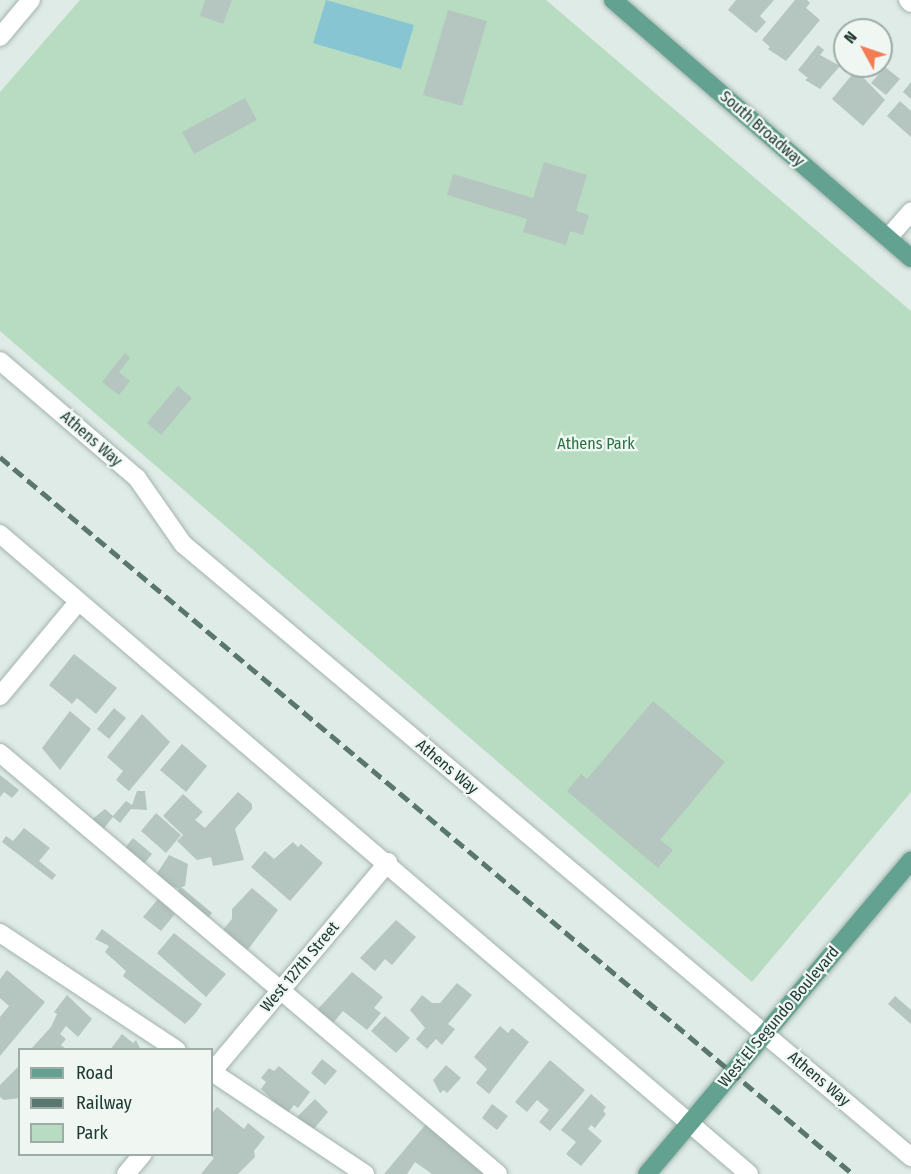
<!DOCTYPE html>
<style>
body{margin:0}
#map{position:relative;width:911px;height:1174px;overflow:hidden;background:#dfebe6;font-family:"Fira Sans Condensed",sans-serif}
div>[style]{position:absolute}
.green>*{inset:0;background:#b8dcc2}
.water>*{inset:0;background:#86c5d1}
.building>*{inset:0;background:#b5c5bf}
.roads{filter:drop-shadow(0 0 2px #a2b3ad) drop-shadow(0 0 2px #a2b3ad)}
.minor>*{height:18px;margin:-9px;padding:0 9px;transform-origin:9px;border-radius:9px;background:#fff}
.major>*{height:18px;margin:-9px;padding:0 9px;transform-origin:9px;border-radius:9px;background:#63a191}
.rail>*{height:4.5px;margin-top:-2.25px;transform-origin:0;background:repeating-linear-gradient(90deg,#5a776f 0 12px,transparent 0 18px)}
span{translate:-50% -50%;white-space:nowrap;text-align:center;line-height:1.15;-webkit-text-stroke:4.5px #f0f7f3;paint-order:stroke}
.street-label{font-size:16px;color:#203b34}
.park-label{font-size:16px;color:#2a7246}
.legend{position:absolute;left:18px;top:1048px;width:195px;height:108px;box-sizing:border-box;background:#f0f7f3;border:2px solid #9daca7;margin:0;padding:8px 10px;list-style:none;font-size:18px;color:#203b34}
.legend li{display:flex;align-items:center;gap:12px;height:30px}
.legend b{width:30px;border:2px solid #9daca7}
.north{position:absolute;left:833px;top:18px;width:60px;height:60px;box-sizing:border-box;background:#f0f7f3;border:2px solid #9daca7;border-radius:50%;rotate:310deg;font-size:16px;font-weight:700;line-height:24px;text-align:center;color:#203b34}
.north::after{content:'';display:block;margin:auto;width:21px;height:27px;background:#f37c55;clip-path:polygon(50% 0,100% 100%,50% 72%,0 100%)}
</style>
<div id="map">
<div class="green">
<div style="clip-path:polygon(80px 0,546px 0,911px 311px,911px 792px,752px 982px,0 331px,0 92px)"></div>
</div>
<div class="water">
<div style="clip-path:polygon(326px 0,414px 25px,401px 69px,313px 43px)"></div>
</div>
<div class="building">
<div style="clip-path:polygon(205px 0,232px 0,223px 24px,200px 16px)"></div>
<div style="clip-path:polygon(736px 0,774px 0,760px 16px,766px 22px,756px 33px,728px 10px)"></div>
<div style="clip-path:polygon(795px 0,807px 0,810px 3px,806px 8px,820px 20px,786px 61px,768px 49px,770px 47px,762px 40px)"></div>
<div style="clip-path:polygon(448px 10px,487px 21px,462px 106px,423px 95px)"></div>
<div style="clip-path:polygon(818px 45px,824px 50px,820px 55px,840px 66px,820px 89px,805px 80px,808px 78px,798px 70px)"></div>
<div style="clip-path:polygon(885px 67px,900px 79px,886px 95px,871px 83px)"></div>
<div style="clip-path:polygon(856px 70px,885px 100px,863px 126px,832px 99px)"></div>
<div style="clip-path:polygon(911px 82px,911px 99px,903px 92px)"></div>
<div style="clip-path:polygon(245px 98px,257px 120px,194px 154px,182px 132px)"></div>
<div style="clip-path:polygon(900px 101px,911px 111px,911px 137px,887px 116px)"></div>
<div style="clip-path:polygon(544px 162px,587px 175px,576px 211px,589px 215px,583px 235px,570px 231px,566px 245px,523px 232px,527px 219px,447px 195px,453px 174px,533px 198px)"></div>
<div style="clip-path:polygon(125px 353px,130px 358px,119px 372px,130px 381px,119px 395px,102px 382px)"></div>
<div style="clip-path:polygon(178px 386px,192px 398px,161px 435px,147px 423px)"></div>
<div style="clip-path:polygon(74px 654px,117px 688px,96px 714px,77px 698px,72px 704px,49px 685px)"></div>
<div style="clip-path:polygon(653px 701px,725px 762px,660px 840px,673px 850px,658px 868px,567px 791px,581px 774px,587px 779px)"></div>
<div style="clip-path:polygon(114px 708px,126px 718px,109px 739px,97px 729px)"></div>
<div style="clip-path:polygon(70px 711px,91px 729px,60px 770px,42px 748px)"></div>
<div style="clip-path:polygon(142px 714px,170px 742px,129px 791px,116px 780px,123px 771px,107px 757px)"></div>
<div style="clip-path:polygon(182px 744px,207px 766px,186px 792px,160px 770px)"></div>
<div style="clip-path:polygon(0 775px,19px 790px,12px 798px,4px 792px,0 797px)"></div>
<div style="clip-path:polygon(137px 791px,145px 791px,147px 810px,131px 809px,120px 823px,113px 817px,102px 831px,90px 821px,105px 809px,113px 816px,126px 801px,132px 805px)"></div>
<div style="clip-path:polygon(238px 792px,252px 804px,252px 809px,235px 829px,244px 860px,213px 866px,211px 857px,197px 860px,177px 841px,183px 835px,163px 816px,183px 794px,203px 812px,195px 820px,205px 828px)"></div>
<div style="clip-path:polygon(156px 813px,181px 835px,166px 853px,141px 831px)"></div>
<div style="clip-path:polygon(24px 828px,50px 848px,39px 861px,56px 875px,52px 880px,2px 842px,6px 836px,13px 841px)"></div>
<div style="clip-path:polygon(133px 838px,152px 854px,143px 865px,124px 849px)"></div>
<div style="clip-path:polygon(293px 842px,298px 847px,301px 844px,323px 863px,290px 901px,251px 867px,265px 851px,274px 859px)"></div>
<div style="clip-path:polygon(169px 855px,188px 864px,185px 886px,181px 887px,212px 913px,206px 922px,174px 896px,179px 889px,154px 878px)"></div>
<div style="clip-path:polygon(252px 888px,278px 910px,246px 952px,222px 931px,232px 919px,232px 909px)"></div>
<div style="clip-path:polygon(158px 899px,175px 914px,161px 931px,143px 917px)"></div>
<div style="clip-path:polygon(396px 920px,416px 937px,392px 965px,385px 959px,375px 971px,360px 958px)"></div>
<div style="clip-path:polygon(102px 929px,202px 1004px,195px 1014px,185px 1024px,123px 976px,126px 971px,105px 952px,109px 946px,95px 939px)"></div>
<div style="clip-path:polygon(174px 933px,226px 974px,206px 997px,157px 953px)"></div>
<div style="clip-path:polygon(7px 970px,45px 1002px,0 1056px,0 1017px,9px 1006px,0 998px,0 979px)"></div>
<div style="clip-path:polygon(352px 972px,383px 997px,374px 1008px,381px 1013px,367px 1030px,343px 1011px,333px 1023px,317px 1010px)"></div>
<div style="clip-path:polygon(457px 983px,472px 995px,448px 1024px,455px 1029px,442px 1045px,436px 1039px,427px 1049px,416px 1039px,425px 1028px,410px 1010px,422px 995px,432px 1003px,440px 1003px)"></div>
<div style="clip-path:polygon(67px 995px,92px 1019px,78px 1037px,66px 1026px,60px 1034px,66px 1039px,61px 1045px,67px 1050px,30px 1050px,51px 1027px,57px 1014px,54px 1012px)"></div>
<div style="clip-path:polygon(895px 996px,911px 1010px,911px 1024px,888px 1004px)"></div>
<div style="clip-path:polygon(385px 1016px,410px 1038px,396px 1053px,371px 1031px)"></div>
<div style="clip-path:polygon(500px 1026px,508px 1033px,512px 1028px,529px 1042px,489px 1094px,476px 1083px,487px 1069px,474px 1057px)"></div>
<div style="clip-path:polygon(122px 1034px,133px 1043px,136px 1040px,141px 1050px,110px 1050px)"></div>
<div style="clip-path:polygon(322px 1059px,337px 1071px,325px 1085px,311px 1073px)"></div>
<div style="clip-path:polygon(550px 1060px,585px 1090px,550px 1131px,539px 1122px,549px 1110px,537px 1100px,527px 1112px,515px 1102px)"></div>
<div style="clip-path:polygon(20px 1065px,20px 1098px,4px 1100px,0 1097px,0 1085px)"></div>
<div style="clip-path:polygon(446px 1065px,461px 1078px,447px 1093px,444px 1090px,440px 1093px,433px 1080px)"></div>
<div style="clip-path:polygon(279px 1066px,310px 1092px,298px 1108px,294px 1105px,287px 1114px,261px 1089px,266px 1082px,261px 1078px,269px 1068px,274px 1071px)"></div>
<div style="clip-path:polygon(591px 1094px,606px 1107px,603px 1111px,606px 1114px,595px 1128px,591px 1125px,588px 1129px,602px 1141px,581px 1166px,566px 1154px,576px 1142px,561px 1130px)"></div>
<div style="clip-path:polygon(315px 1099px,328px 1112px,313px 1130px,297px 1117px)"></div>
<div style="clip-path:polygon(492px 1104px,508px 1116px,497px 1130px,482px 1118px)"></div>
<div style="clip-path:polygon(217px 1107px,244px 1129px,248px 1123px,265px 1137px,254px 1151px,255px 1157px,238px 1174px,201px 1174px,214px 1158px,209px 1154px,212px 1113px)"></div>
<div style="clip-path:polygon(426px 1124px,485px 1174px,432px 1174px,415px 1162px,407px 1174px,384px 1174px)"></div>
</div>
<div class="roads">
<div class="minor">
<div style="left:908px;top:0;width:4px;rotate:45deg"></div>
<div style="left:0;top:37px;width:48px;rotate:-50deg"></div>
<div style="left:888px;top:238px;width:35px;rotate:-49deg"></div>
<div style="left:0;top:361px;width:180px;rotate:40.5deg"></div>
<div style="left:137px;top:478px;width:80px;rotate:55.1deg"></div>
<div style="left:183px;top:544px;width:952px;rotate:40.1deg"></div>
<div style="left:0;top:534px;width:985px;rotate:40.51deg"></div>
<div style="left:0;top:696px;width:122px;rotate:-50.3deg"></div>
<div style="left:0;top:753px;width:652px;rotate:40.21deg"></div>
<div style="left:0;top:933px;width:212px;rotate:33.5deg"></div>
<div style="left:212px;top:1072px;width:274px;rotate:-50deg"></div>
<div style="left:212px;top:1072px;width:184px;rotate:33.7deg"></div>
<div style="left:126px;top:1174px;width:26px;rotate:-50deg"></div>
</div>
<div class="major">
<div style="left:613px;top:0;width:394px;rotate:40.9deg"></div>
<div style="left:647px;top:1174px;width:410px;rotate:-49.9deg"></div>
</div>
</div>
<div class="rail">
<div style="left:0;top:457px;width:1114px;rotate:40.05deg"></div>
</div>
<div class="street-label">
<span style="left:762px;top:129px;rotate:41deg">South Broadway</span>
<span style="left:91px;top:439px;rotate:41deg">Athens Way</span>
<span style="left:447px;top:767px;rotate:40deg">Athens Way</span>
<span style="left:300px;top:967px;rotate:-50deg">West 127th Street</span>
<span style="left:779px;top:1017px;rotate:-50deg">West El Segundo Boulevard</span>
<span style="left:819px;top:1079px;rotate:40deg">Athens Way</span>
</div>
<div class="park-label">
<span style="left:596px;top:444px">Athens Park</span>
</div>
<ul class="legend">
<li><b style="height:8px;background:#63a191"></b>Road</li>
<li><b style="height:8px;background:#5a776f"></b>Railway</li>
<li><b style="height:16px;background:#b8dcc2"></b>Park</li>
</ul>
<div class="north">N</div>
</div>
